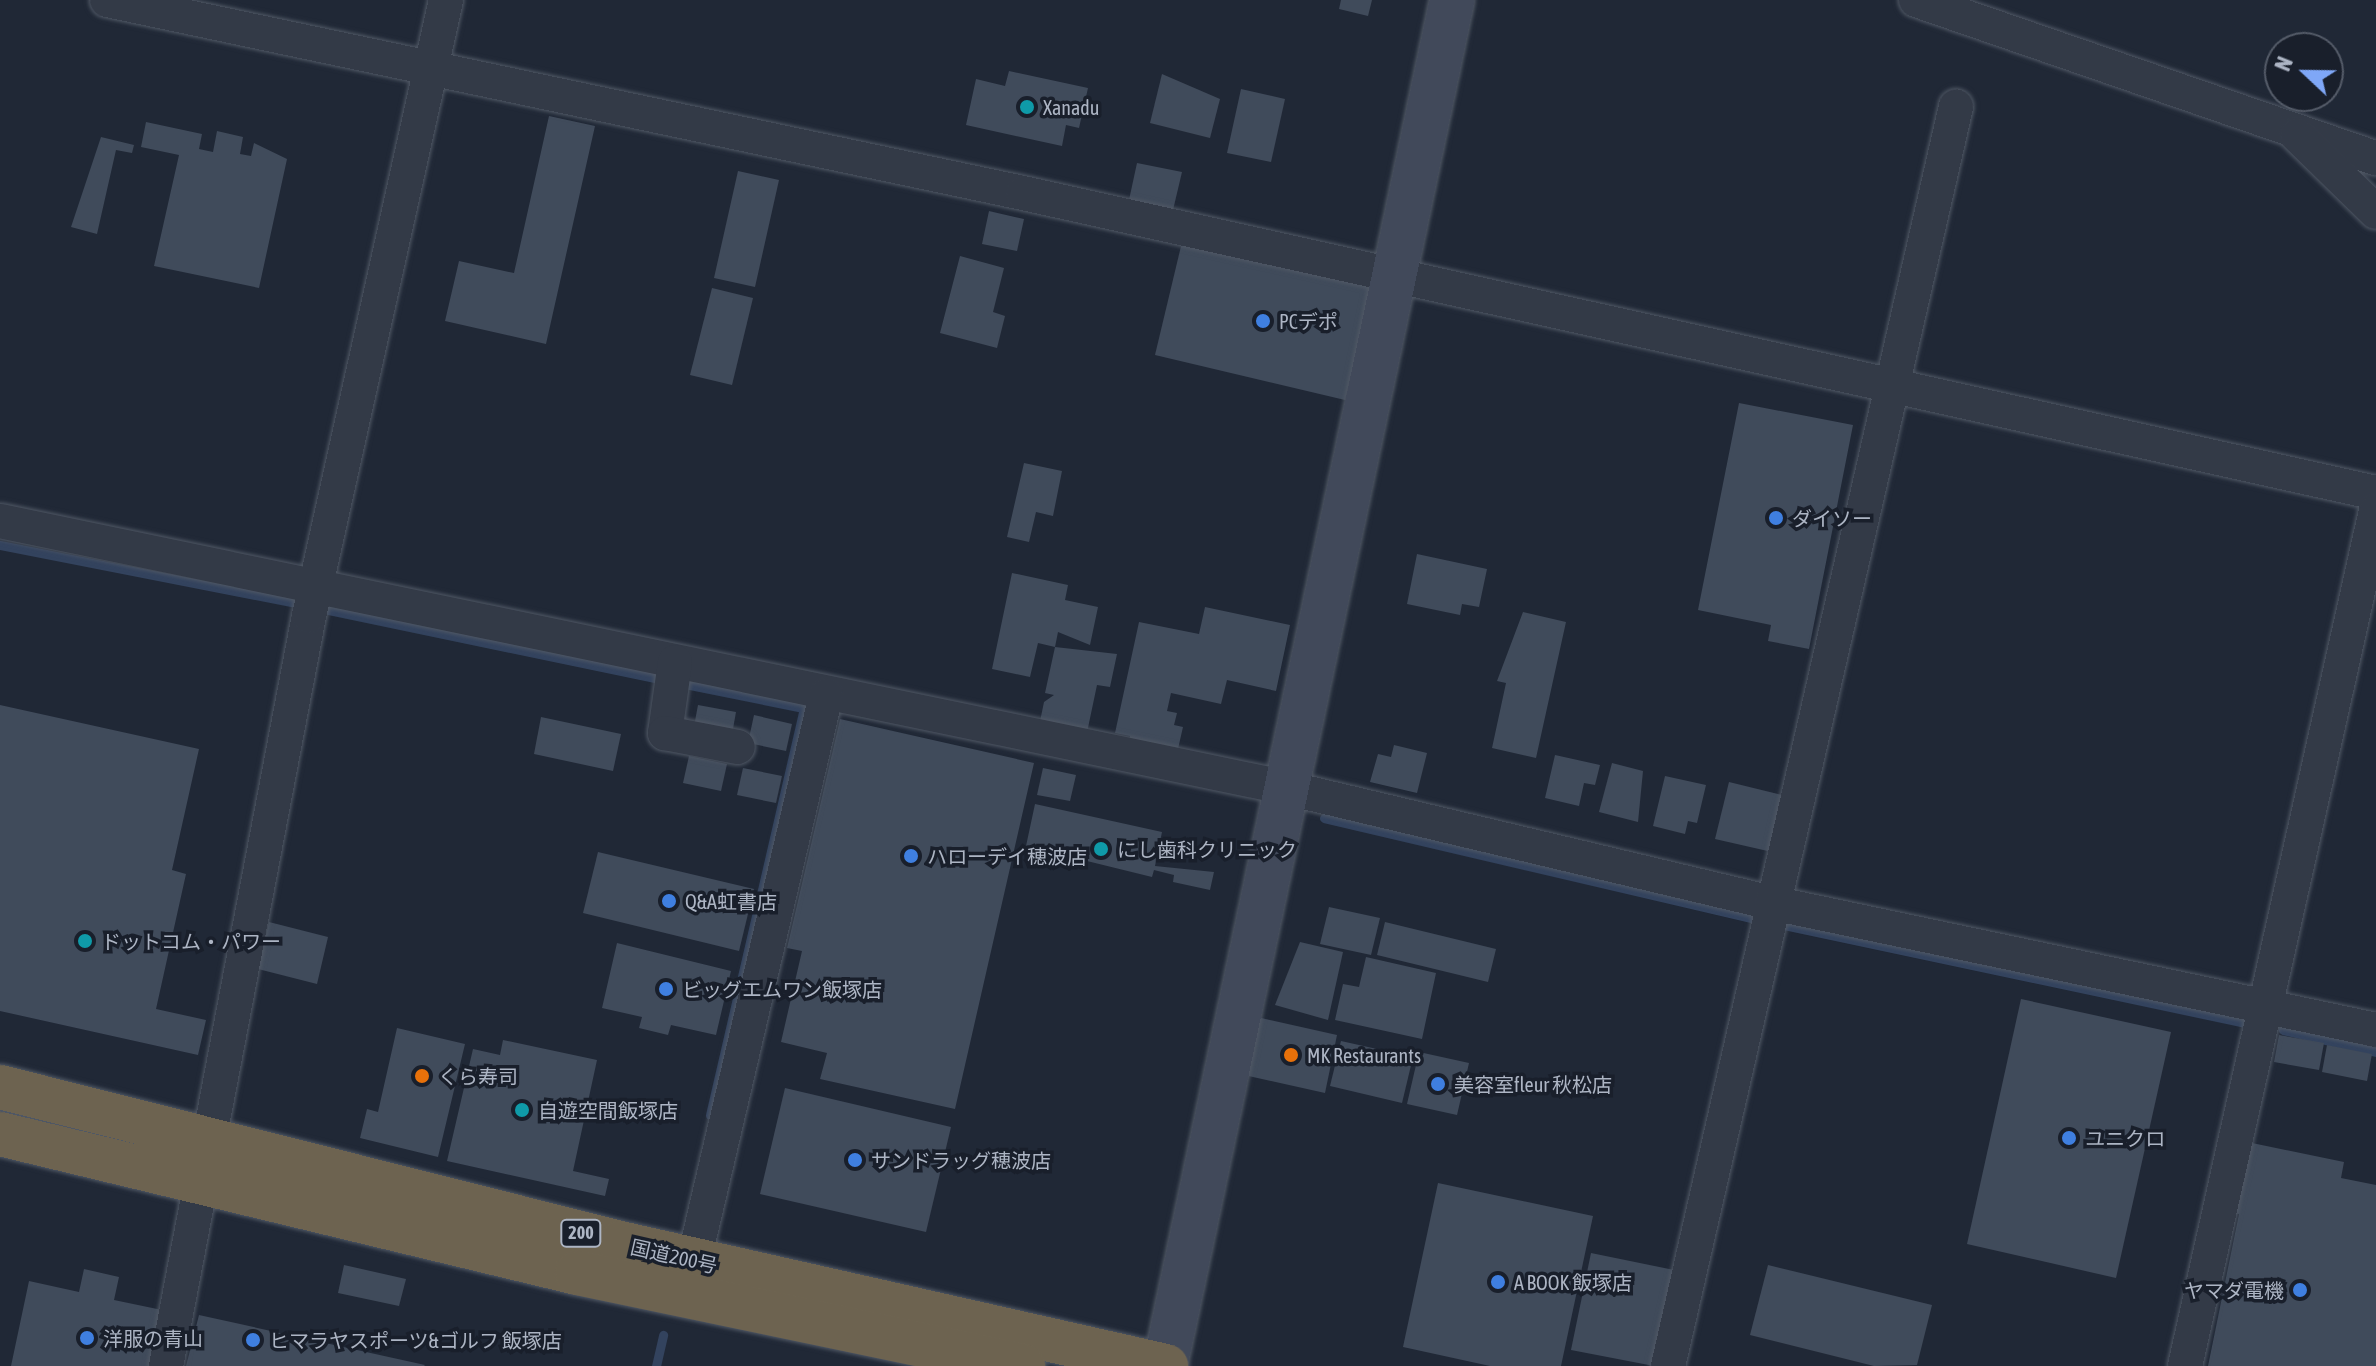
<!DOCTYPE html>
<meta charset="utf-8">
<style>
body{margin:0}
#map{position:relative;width:2376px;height:1366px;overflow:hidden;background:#202836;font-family:"Asap Condensed","Noto Sans JP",sans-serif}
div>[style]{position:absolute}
.stream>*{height:9px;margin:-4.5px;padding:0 4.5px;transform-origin:4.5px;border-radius:4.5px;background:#33435e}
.building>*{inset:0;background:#404b5b}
.roads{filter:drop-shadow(0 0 2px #505865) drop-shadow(0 0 2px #505865)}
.street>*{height:34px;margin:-17px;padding:0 17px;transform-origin:17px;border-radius:17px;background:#333a47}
.secondary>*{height:44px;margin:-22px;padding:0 22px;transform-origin:22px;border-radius:22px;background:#41495a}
.highway>*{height:44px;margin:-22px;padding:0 22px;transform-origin:22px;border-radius:22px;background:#6d6350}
.dots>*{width:22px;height:22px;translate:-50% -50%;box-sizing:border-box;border:4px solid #191f2b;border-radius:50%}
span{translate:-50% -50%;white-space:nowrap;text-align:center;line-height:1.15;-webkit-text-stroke:7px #191f2b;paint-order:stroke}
.shield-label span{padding:2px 6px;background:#191f2b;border:2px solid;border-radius:6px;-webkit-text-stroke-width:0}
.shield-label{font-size:18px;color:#adb5c4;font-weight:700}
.poi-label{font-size:20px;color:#adb5c4}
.left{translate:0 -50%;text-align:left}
.right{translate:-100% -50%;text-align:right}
.street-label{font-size:20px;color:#adb5c4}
.north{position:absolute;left:2264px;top:32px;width:80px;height:80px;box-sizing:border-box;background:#191f2b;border:2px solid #545b68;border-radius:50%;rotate:292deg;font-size:22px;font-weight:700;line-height:32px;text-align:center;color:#adb5c4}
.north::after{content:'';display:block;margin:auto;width:28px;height:36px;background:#7fa7f7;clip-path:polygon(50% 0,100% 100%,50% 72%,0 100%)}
</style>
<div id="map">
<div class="stream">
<div style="left:0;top:545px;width:311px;rotate:11.1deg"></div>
<div style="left:319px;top:608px;width:353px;rotate:11.8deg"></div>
<div style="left:680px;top:683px;width:136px;rotate:11.5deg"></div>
<div style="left:1324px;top:818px;width:440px;rotate:13.2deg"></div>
<div style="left:1784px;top:925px;width:472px;rotate:12deg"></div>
<div style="left:2283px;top:1030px;width:96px;rotate:13.3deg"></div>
<div style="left:710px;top:1115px;width:418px;rotate:-77deg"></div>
<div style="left:656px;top:1366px;width:32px;rotate:-77deg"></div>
</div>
<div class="building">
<div style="clip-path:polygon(1341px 0,1372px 0,1368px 16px,1339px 9px)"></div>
<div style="clip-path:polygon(1009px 71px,1088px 88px,1079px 128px,1066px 125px,1062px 146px,966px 125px,976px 79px,1005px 86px)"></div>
<div style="clip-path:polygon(1162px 74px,1220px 99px,1210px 138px,1150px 123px)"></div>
<div style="clip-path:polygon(1241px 89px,1285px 99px,1271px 162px,1227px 153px)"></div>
<div style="clip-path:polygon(549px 116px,595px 126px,546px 344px,445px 321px,459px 261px,514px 273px)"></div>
<div style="clip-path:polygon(146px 122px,202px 134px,199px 149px,213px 152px,217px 131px,243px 137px,240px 154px,251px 156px,254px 143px,287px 159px,259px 288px,154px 266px,179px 155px,141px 147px)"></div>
<div style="clip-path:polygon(101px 137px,134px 145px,132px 153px,116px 150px,97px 234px,71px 227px)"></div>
<div style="clip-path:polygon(1137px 163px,1182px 172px,1173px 210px,1129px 200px)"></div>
<div style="clip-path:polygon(738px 171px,779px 180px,755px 287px,714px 278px)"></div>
<div style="clip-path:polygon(989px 211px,1024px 219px,1017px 251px,982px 244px)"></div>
<div style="clip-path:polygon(1182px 242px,1372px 287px,1345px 400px,1155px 355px)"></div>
<div style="clip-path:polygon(960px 256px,1004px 268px,993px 312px,1005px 316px,997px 348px,940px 333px)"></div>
<div style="clip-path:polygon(712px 288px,753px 298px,732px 385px,690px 375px)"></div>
<div style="clip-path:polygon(1739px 403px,1853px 425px,1809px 649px,1768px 641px,1771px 625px,1698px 610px)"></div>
<div style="clip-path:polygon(1024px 463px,1062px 471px,1053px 516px,1036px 512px,1029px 542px,1007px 537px)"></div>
<div style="clip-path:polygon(1417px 554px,1487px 569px,1479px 607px,1462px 604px,1460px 615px,1407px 604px)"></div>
<div style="clip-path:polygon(1012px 573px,1068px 585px,1065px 600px,1098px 607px,1090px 645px,1058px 632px,1055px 647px,1038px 643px,1030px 677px,992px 669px)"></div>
<div style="clip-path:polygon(1205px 607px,1290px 625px,1276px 691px,1227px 680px,1221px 704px,1171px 693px,1167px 711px,1177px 713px,1174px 725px,1183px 727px,1175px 762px,1127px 751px,1130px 736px,1115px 733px,1139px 622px,1199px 634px)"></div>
<div style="clip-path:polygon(1523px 612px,1566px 622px,1536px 758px,1492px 748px,1506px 683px,1497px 681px)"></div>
<div style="clip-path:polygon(1055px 647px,1117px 654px,1110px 687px,1097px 685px,1085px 742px,1038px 731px,1044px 702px,1054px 695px,1045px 693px)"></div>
<div style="clip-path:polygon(0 705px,199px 749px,172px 870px,186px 874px,156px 1009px,206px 1020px,198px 1055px,0 1011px)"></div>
<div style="clip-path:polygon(698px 705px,736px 712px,731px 740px,693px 732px)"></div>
<div style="clip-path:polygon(754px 715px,792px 724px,786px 751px,748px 743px)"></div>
<div style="clip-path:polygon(541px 717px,621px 734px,613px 771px,534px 754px)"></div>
<div style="clip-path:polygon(840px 719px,1034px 763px,955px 1109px,820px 1079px,827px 1053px,781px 1042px,802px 951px,787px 948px)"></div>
<div style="clip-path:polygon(1394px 745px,1427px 753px,1417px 793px,1370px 782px,1378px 754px,1391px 757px)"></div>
<div style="clip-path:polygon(1555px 755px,1600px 765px,1595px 785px,1584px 783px,1579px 806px,1545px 798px)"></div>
<div style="clip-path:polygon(689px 756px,727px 764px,721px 791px,683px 783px)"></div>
<div style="clip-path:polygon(1612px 763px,1643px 771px,1638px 822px,1599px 812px)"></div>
<div style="clip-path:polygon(743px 768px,782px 776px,776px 803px,737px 795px)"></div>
<div style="clip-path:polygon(1043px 768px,1076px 775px,1070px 801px,1037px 795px)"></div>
<div style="clip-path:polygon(1665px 776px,1706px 785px,1697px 823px,1688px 821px,1685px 834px,1653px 826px)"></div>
<div style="clip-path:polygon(1729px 782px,1786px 796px,1772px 852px,1715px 839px)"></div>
<div style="clip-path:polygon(1035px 804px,1162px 832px,1155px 866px,1214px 872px,1210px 890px,1173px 882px,1174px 875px,1154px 870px,1152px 877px,1026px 846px)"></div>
<div style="clip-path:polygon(598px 852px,754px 889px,739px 951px,583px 913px)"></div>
<div style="clip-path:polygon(1329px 907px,1380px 918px,1371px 955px,1320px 944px)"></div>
<div style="clip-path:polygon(269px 922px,328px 937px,317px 984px,258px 969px)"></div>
<div style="clip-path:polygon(1385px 922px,1496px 949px,1488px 982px,1377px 955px)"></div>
<div style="clip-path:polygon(1300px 942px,1343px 952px,1328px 1020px,1275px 1005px)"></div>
<div style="clip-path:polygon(617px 943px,731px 971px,716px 1035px,671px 1025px,668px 1035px,639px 1028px,642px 1017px,602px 1008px)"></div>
<div style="clip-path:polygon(1366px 957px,1436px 973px,1422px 1039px,1335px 1020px,1343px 984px,1359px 987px)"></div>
<div style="clip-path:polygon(2021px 999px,2171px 1032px,2116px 1278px,1967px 1244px)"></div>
<div style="clip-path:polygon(1257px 1017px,1337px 1035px,1325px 1093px,1244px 1075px)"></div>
<div style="clip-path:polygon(397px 1028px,465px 1044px,438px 1157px,360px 1138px,367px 1109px,378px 1112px)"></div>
<div style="clip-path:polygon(2279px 1035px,2324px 1043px,2319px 1070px,2274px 1062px)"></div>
<div style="clip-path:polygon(503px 1040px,597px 1060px,573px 1171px,609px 1179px,605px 1196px,447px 1161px,473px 1049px,500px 1055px)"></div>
<div style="clip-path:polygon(1341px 1041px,1413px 1057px,1402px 1103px,1330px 1086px)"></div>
<div style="clip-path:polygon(2327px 1045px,2372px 1054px,2367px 1081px,2322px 1072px)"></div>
<div style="clip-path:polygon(1419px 1052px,1469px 1063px,1457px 1115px,1407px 1104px)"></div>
<div style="clip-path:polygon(785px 1088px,951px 1127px,926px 1232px,760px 1194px)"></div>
<div style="clip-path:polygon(2252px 1143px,2344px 1162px,2341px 1178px,2376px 1185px,2376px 1366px,2208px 1366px,2239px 1214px,2224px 1211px)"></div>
<div style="clip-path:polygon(1438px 1183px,1593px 1216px,1561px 1366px,1490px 1366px,1403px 1347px)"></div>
<div style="clip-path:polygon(1591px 1253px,1674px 1270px,1654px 1366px,1571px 1350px)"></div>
<div style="clip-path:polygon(344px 1265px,406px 1279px,399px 1306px,338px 1293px)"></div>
<div style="clip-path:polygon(1768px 1265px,1932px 1305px,1917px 1365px,1874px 1366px,1750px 1335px)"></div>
<div style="clip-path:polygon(84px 1269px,119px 1277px,114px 1300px,162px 1310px,150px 1366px,11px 1366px,29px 1281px,79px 1292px)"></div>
<div style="clip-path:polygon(199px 1315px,425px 1365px,424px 1366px,186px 1366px)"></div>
</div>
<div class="roads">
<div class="street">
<div style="left:107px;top:0;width:936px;rotate:11.9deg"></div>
<div style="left:1023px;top:193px;width:1386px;rotate:12.5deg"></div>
<div style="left:1916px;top:0;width:486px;rotate:19deg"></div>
<div style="left:2297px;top:135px;width:110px;rotate:44.3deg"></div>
<div style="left:0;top:521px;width:1310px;rotate:11.71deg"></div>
<div style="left:1283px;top:787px;width:503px;rotate:13.34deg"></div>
<div style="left:1772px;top:903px;width:617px;rotate:11.87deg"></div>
<div style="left:675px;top:662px;width:72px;rotate:98deg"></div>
<div style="left:665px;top:733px;width:74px;rotate:10.9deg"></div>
<div style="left:694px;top:1260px;width:580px;rotate:-76.85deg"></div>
<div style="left:166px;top:1366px;width:764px;rotate:-79.21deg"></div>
<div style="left:309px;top:616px;width:631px;rotate:-77.46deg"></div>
<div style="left:1668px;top:1366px;width:1292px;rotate:-77.12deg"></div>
<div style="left:2185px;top:1366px;width:876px;rotate:-77.41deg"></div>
</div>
<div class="secondary">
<div style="left:1165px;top:1366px;width:1396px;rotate:-78.13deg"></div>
</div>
<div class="highway">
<div style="left:0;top:1087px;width:639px;rotate:14.12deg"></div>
<div style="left:620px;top:1243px;width:560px;rotate:12.7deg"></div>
<div style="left:0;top:1134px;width:594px;rotate:13.54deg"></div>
<div style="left:577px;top:1273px;width:456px;rotate:11.8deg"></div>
</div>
</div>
<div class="dots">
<div style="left:1027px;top:107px;background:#0f9aa8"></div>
<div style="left:1263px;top:321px;background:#3f7fe0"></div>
<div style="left:1776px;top:518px;background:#3f7fe0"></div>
<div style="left:1101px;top:849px;background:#0f9aa8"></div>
<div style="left:911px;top:856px;background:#3f7fe0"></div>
<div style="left:669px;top:901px;background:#3f7fe0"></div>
<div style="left:85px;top:941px;background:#0f9aa8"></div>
<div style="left:666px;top:989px;background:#3f7fe0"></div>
<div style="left:1291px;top:1055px;background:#e8710a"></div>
<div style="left:422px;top:1076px;background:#e8710a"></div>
<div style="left:1438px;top:1084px;background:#3f7fe0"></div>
<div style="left:522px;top:1110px;background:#0f9aa8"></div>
<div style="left:2069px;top:1138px;background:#3f7fe0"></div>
<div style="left:855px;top:1160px;background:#3f7fe0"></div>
<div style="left:1498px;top:1282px;background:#3f7fe0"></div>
<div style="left:2300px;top:1290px;background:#3f7fe0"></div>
<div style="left:87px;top:1338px;background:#3f7fe0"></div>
<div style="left:253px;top:1340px;background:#3f7fe0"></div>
</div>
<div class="shield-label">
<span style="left:581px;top:1233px">200</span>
</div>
<div class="poi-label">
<span class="left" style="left:1043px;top:107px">Xanadu</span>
<span class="left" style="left:1279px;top:321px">PCデポ</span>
<span class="left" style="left:1792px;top:518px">ダイソー</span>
<span class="left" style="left:1117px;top:849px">にし歯科クリニック</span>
<span class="left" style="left:927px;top:856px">ハローデイ穂波店</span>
<span class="left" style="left:685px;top:901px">Q&amp;A虹書店</span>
<span class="left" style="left:101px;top:941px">ドットコム・パワー</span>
<span class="left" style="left:682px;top:989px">ビッグエムワン飯塚店</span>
<span class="left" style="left:1307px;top:1055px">MK Restaurants</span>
<span class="left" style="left:438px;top:1076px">くら寿司</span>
<span class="left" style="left:1454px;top:1084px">美容室fleur 秋松店</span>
<span class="left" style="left:538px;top:1110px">自遊空間飯塚店</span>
<span class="left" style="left:2085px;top:1138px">ユニクロ</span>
<span class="left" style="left:871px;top:1160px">サンドラッグ穂波店</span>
<span class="left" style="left:1514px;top:1282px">A BOOK 飯塚店</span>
<span class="right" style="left:2284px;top:1290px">ヤマダ電機</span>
<span class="left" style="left:103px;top:1338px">洋服の青山</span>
<span class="left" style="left:269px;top:1340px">ヒマラヤスポーツ&amp;ゴルフ 飯塚店</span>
</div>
<div class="street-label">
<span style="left:674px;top:1256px;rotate:13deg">国道200号</span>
</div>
<div class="north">N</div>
</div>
